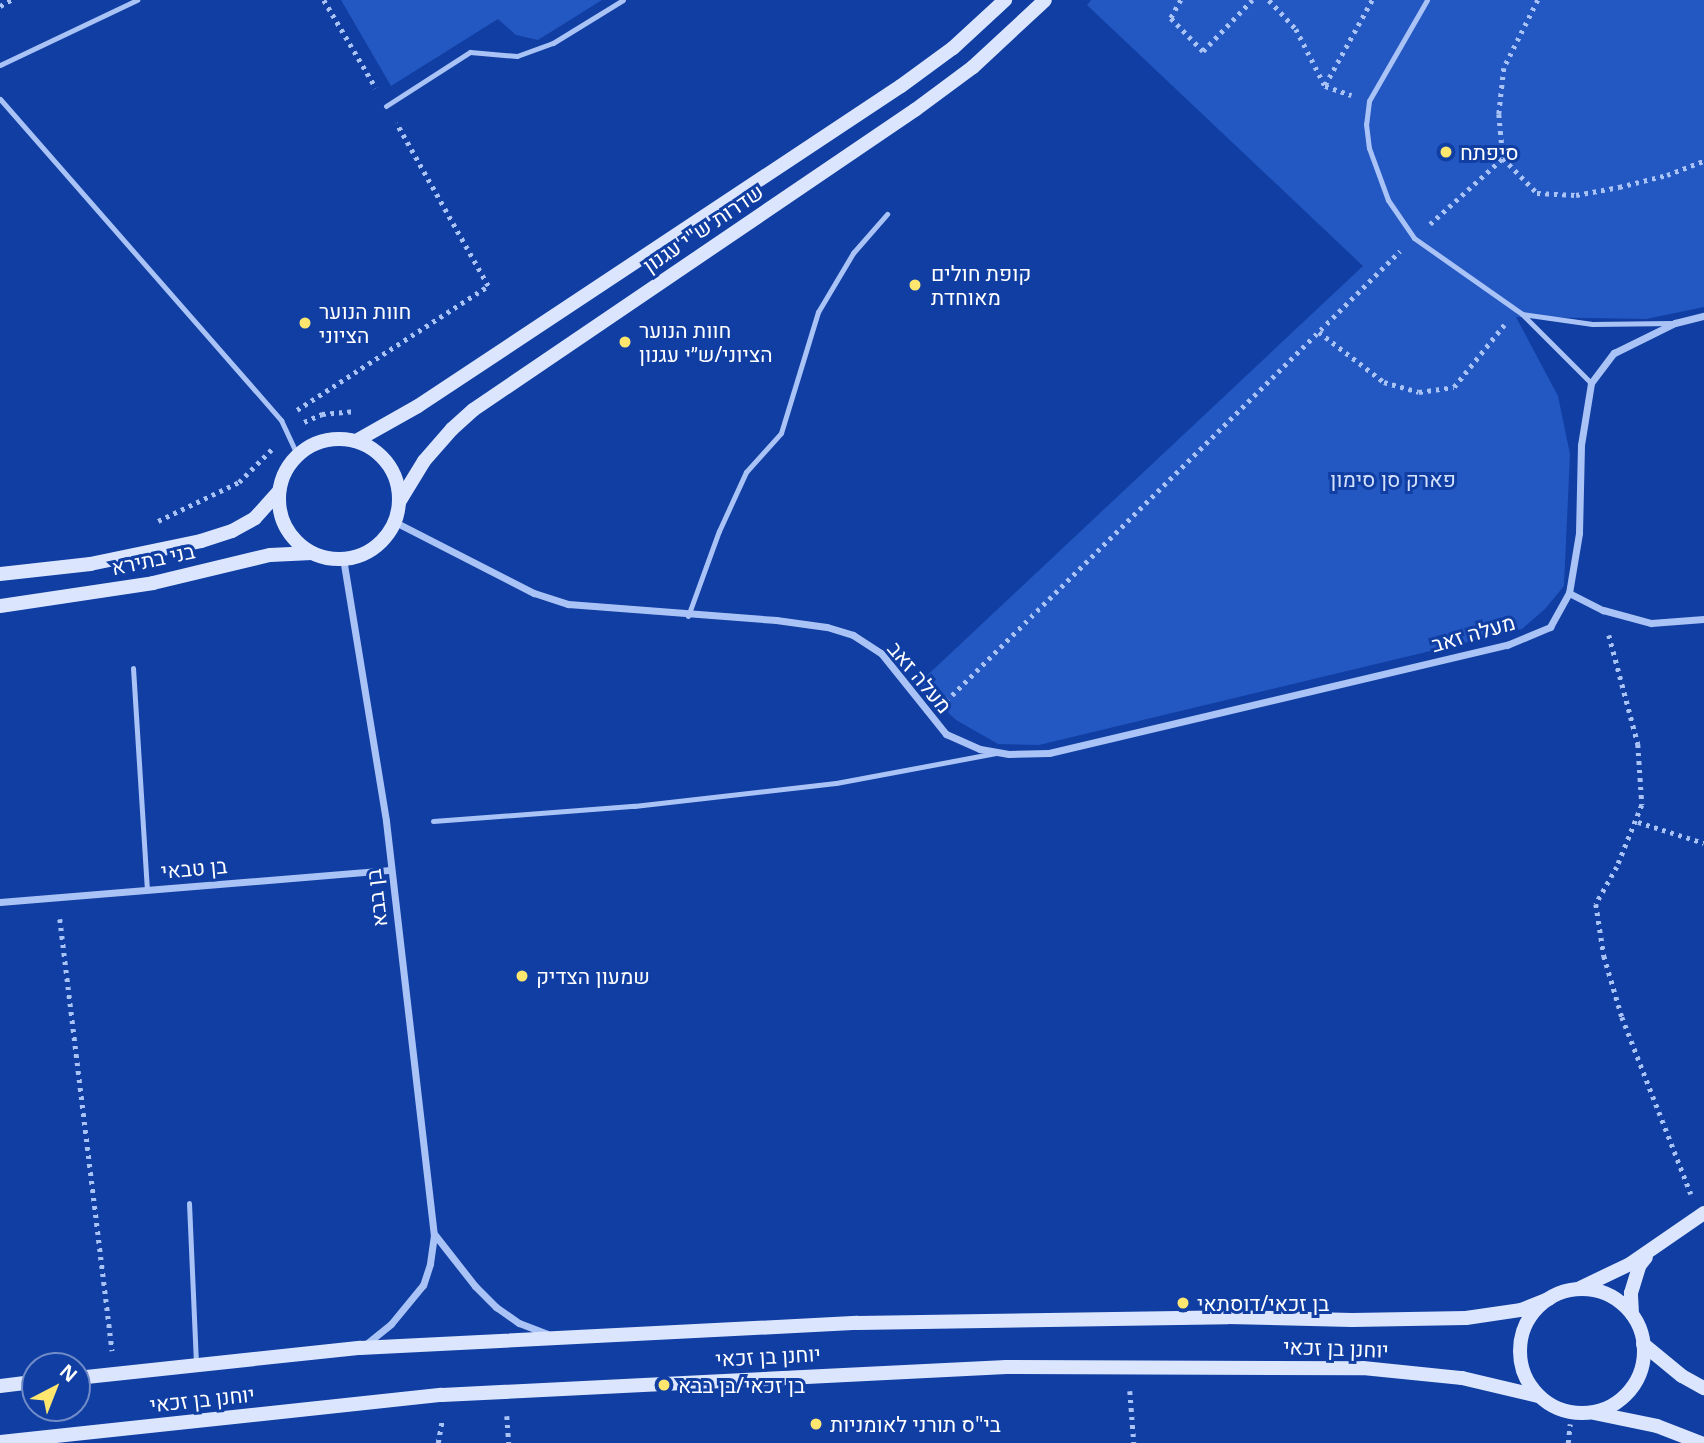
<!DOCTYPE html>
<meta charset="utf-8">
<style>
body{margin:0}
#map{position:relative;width:1704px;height:1443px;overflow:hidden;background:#103ea2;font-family:"Noto Sans",Heebo,sans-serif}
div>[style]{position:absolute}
.green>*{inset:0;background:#2357c1}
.path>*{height:4.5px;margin-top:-2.25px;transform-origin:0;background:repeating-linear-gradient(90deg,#aac3f6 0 3.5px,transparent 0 8.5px)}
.lane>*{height:5px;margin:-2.5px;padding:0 2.5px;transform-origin:2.5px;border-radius:2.5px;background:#aac3f6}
.street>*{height:7px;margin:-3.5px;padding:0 3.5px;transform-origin:3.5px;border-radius:3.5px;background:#aac3f6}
.secondary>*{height:14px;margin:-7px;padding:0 7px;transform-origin:7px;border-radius:7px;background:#dbe6fe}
.secondary>.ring{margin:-7px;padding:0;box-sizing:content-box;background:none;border:14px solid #dbe6fe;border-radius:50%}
.dots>*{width:19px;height:19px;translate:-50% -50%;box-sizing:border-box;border:4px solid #103ea2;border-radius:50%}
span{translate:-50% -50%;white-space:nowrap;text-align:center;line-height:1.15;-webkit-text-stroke:6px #103ea2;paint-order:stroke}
.poi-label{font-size:21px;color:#fff}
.left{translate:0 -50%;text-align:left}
.street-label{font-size:21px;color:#fff}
.park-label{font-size:21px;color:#d3e1fe}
.north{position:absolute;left:21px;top:1352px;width:70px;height:70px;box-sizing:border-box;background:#103ea2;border:2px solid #708bc7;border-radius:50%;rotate:42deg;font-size:19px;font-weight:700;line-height:28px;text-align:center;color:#fff}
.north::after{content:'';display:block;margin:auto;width:24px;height:32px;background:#ffe76f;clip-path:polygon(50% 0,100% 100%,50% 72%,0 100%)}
</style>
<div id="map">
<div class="green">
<div style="clip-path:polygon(341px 0,602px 0,538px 40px,516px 35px,498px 19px,391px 86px)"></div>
<div style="clip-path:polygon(1091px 0,1704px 0,1704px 307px,1646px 319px,1516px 317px,1558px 396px,1570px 454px,1564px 586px,1545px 609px,1522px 629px,1039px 745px,998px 744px,956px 720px,918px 684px,1363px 266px,1087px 5px)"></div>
</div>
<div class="path">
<div style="left:324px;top:0;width:102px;rotate:59.4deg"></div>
<div style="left:1181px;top:0;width:21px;rotate:119deg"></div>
<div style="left:1171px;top:18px;width:46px;rotate:45.9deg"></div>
<div style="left:1203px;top:51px;width:71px;rotate:-46.1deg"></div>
<div style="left:1269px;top:0;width:40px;rotate:47deg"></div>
<div style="left:1296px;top:29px;width:64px;rotate:63deg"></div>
<div style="left:1325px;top:86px;width:28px;rotate:19deg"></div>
<div style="left:1538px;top:0;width:76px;rotate:116.6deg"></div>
<div style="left:1504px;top:68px;width:46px;rotate:96.2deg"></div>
<div style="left:1499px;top:114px;width:44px;rotate:84.8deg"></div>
<div style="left:1503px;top:158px;width:49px;rotate:45.8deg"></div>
<div style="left:1537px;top:193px;width:39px;rotate:3deg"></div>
<div style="left:1576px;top:195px;width:44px;rotate:-10.5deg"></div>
<div style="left:1619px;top:187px;width:49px;rotate:-14deg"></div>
<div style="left:1667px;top:175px;width:40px;rotate:-21deg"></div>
<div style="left:0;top:6px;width:13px;rotate:-29deg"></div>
<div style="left:1325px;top:85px;width:97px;rotate:-61.1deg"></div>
<div style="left:1430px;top:224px;width:98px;rotate:-42.1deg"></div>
<div style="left:1319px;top:332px;width:82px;rotate:37.6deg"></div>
<div style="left:1384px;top:382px;width:36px;rotate:16deg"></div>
<div style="left:1419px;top:392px;width:35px;rotate:-8deg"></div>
<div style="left:1454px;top:387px;width:80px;rotate:-51.1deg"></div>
<div style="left:297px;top:410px;width:228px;rotate:-33deg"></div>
<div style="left:488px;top:286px;width:187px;rotate:-119.4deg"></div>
<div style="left:304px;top:422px;width:20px;rotate:-24deg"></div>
<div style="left:322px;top:414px;width:34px;rotate:-5deg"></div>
<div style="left:158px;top:521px;width:90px;rotate:-25.7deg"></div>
<div style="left:239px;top:482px;width:48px;rotate:-45deg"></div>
<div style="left:1609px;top:635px;width:113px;rotate:75.1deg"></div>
<div style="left:1638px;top:744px;width:61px;rotate:86.2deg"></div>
<div style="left:1642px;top:805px;width:67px;rotate:112deg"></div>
<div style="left:1617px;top:867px;width:43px;rotate:119.6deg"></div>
<div style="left:1596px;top:904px;width:53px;rotate:81.3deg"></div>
<div style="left:1604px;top:956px;width:64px;rotate:73.6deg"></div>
<div style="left:1622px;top:1017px;width:190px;rotate:68.7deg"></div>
<div style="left:946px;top:701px;width:639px;rotate:-44.75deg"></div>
<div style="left:1638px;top:822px;width:69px;rotate:17.7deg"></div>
<div style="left:60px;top:919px;width:435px;rotate:83.1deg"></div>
<div style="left:1130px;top:1391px;width:52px;rotate:85.6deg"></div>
<div style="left:507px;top:1416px;width:27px;rotate:86deg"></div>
<div style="left:438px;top:1443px;width:22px;rotate:-80deg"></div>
<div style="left:1568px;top:1443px;width:19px;rotate:-84deg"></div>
</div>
<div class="lane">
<div style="left:1427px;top:0;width:116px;rotate:119.9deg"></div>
<div style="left:1369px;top:101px;width:23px;rotate:97deg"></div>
<div style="left:1366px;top:124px;width:24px;rotate:83deg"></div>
<div style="left:1369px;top:148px;width:55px;rotate:69.9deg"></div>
<div style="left:1388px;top:200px;width:46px;rotate:55.6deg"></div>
<div style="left:1414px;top:238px;width:132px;rotate:35.1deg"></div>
<div style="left:1522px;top:314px;width:98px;rotate:45deg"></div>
<div style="left:0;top:65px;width:152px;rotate:-25.4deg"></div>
<div style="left:0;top:99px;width:427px;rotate:48.8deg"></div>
<div style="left:281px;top:420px;width:38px;rotate:65deg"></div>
<div style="left:386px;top:106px;width:100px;rotate:-32.7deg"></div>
<div style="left:470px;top:52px;width:47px;rotate:4.9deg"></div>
<div style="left:517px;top:56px;width:38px;rotate:-20deg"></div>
<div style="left:553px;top:43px;width:82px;rotate:-31.6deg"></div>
<div style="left:1522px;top:314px;width:71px;rotate:8.1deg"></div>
<div style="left:1592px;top:324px;width:80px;rotate:-0.7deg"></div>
<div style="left:688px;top:616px;width:90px;rotate:-70deg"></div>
<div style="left:719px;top:531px;width:65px;rotate:-65.4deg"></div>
<div style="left:746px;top:472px;width:52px;rotate:-48.1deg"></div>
<div style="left:781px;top:433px;width:127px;rotate:-73deg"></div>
<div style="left:818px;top:312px;width:69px;rotate:-59.3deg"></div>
<div style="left:853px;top:253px;width:52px;rotate:-48.9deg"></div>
<div style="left:133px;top:668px;width:222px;rotate:86.4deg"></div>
<div style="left:433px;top:821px;width:202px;rotate:-4.3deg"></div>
<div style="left:634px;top:806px;width:203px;rotate:-6.5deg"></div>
<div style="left:836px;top:783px;width:164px;rotate:-10.6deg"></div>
<div style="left:189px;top:1203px;width:160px;rotate:87.5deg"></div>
</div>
<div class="street">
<div style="left:395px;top:522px;width:156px;rotate:27.1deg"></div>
<div style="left:534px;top:593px;width:36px;rotate:18deg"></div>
<div style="left:568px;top:604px;width:209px;rotate:4.4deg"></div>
<div style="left:776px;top:620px;width:51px;rotate:7.8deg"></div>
<div style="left:827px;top:627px;width:27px;rotate:17deg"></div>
<div style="left:853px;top:635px;width:33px;rotate:33deg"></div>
<div style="left:881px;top:653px;width:104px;rotate:51.3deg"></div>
<div style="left:946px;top:734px;width:37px;rotate:24deg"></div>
<div style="left:980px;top:749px;width:29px;rotate:10deg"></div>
<div style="left:1009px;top:754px;width:40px;rotate:-1.4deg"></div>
<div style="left:1049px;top:753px;width:471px;rotate:-13.3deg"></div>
<div style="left:1507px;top:645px;width:47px;rotate:-22.7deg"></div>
<div style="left:1550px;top:627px;width:39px;rotate:-61deg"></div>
<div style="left:1569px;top:593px;width:61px;rotate:-80.5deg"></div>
<div style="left:1579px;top:533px;width:88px;rotate:-88.7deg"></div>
<div style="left:1581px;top:445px;width:63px;rotate:-80.8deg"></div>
<div style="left:1591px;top:383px;width:38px;rotate:-53deg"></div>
<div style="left:1614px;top:353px;width:68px;rotate:-26.2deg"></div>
<div style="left:1675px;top:323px;width:30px;rotate:-14deg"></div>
<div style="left:343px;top:558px;width:266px;rotate:80.7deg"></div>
<div style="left:386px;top:821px;width:417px;rotate:83.4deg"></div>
<div style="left:434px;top:1235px;width:29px;rotate:98deg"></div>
<div style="left:430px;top:1264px;width:22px;rotate:108deg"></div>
<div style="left:423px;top:1285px;width:50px;rotate:129.4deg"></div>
<div style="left:391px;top:1324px;width:33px;rotate:141deg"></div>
<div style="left:1569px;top:593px;width:38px;rotate:27deg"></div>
<div style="left:1603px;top:610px;width:50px;rotate:15.2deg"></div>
<div style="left:1651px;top:623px;width:53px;rotate:-4.3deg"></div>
<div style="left:0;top:902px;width:392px;rotate:-4.7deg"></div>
<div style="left:435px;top:1235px;width:65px;rotate:51.9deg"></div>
<div style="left:475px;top:1286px;width:30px;rotate:45deg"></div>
<div style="left:496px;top:1307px;width:28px;rotate:35deg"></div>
<div style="left:519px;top:1323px;width:30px;rotate:21deg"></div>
</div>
<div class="secondary">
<div class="ring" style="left:279px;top:439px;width:106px;height:106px"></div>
<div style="left:356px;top:441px;width:71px;rotate:-29.4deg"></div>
<div style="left:418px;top:406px;width:579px;rotate:-33.53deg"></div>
<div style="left:901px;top:86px;width:64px;rotate:-36.2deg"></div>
<div style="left:953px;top:48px;width:71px;rotate:-42.7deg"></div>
<div style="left:399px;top:502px;width:48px;rotate:-58.6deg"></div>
<div style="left:424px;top:461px;width:43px;rotate:-48.8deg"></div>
<div style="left:452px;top:429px;width:28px;rotate:-42deg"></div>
<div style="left:473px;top:410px;width:534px;rotate:-34.17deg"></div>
<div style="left:915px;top:110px;width:72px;rotate:-36.6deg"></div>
<div style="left:973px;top:67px;width:98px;rotate:-42.9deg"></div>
<div style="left:0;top:574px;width:91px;rotate:-6.3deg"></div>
<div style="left:90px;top:564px;width:113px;rotate:-11.7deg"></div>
<div style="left:201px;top:541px;width:33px;rotate:-18deg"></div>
<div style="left:232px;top:531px;width:26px;rotate:-29deg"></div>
<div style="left:255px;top:518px;width:36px;rotate:-48deg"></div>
<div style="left:0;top:606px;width:155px;rotate:-8.5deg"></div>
<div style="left:153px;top:583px;width:120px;rotate:-13.5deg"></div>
<div style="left:270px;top:555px;width:42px;rotate:-2.7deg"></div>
<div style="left:1580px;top:1288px;width:55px;rotate:-25.6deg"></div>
<div style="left:1630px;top:1264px;width:90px;rotate:-34.6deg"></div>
<div class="ring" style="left:1520px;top:1289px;width:110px;height:110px"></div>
<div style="left:1632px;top:1314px;width:21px;rotate:-93deg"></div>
<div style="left:1631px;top:1293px;width:28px;rotate:-73deg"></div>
<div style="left:1639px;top:1266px;width:11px;rotate:-52deg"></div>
<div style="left:1643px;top:1344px;width:50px;rotate:39.4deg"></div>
<div style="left:1682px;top:1376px;width:25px;rotate:29deg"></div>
<div style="left:77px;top:1378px;width:285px;rotate:-6.1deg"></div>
<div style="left:360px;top:1348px;width:498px;rotate:-2.9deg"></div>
<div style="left:857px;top:1323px;width:371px;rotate:-0.9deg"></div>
<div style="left:1228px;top:1317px;width:124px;rotate:1.4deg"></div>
<div style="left:1352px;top:1320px;width:114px;rotate:-1deg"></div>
<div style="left:1466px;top:1318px;width:56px;rotate:-8.3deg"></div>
<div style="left:1521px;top:1310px;width:31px;rotate:-22deg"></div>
<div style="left:0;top:1386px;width:35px;rotate:-7deg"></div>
<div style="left:1594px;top:1413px;width:64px;rotate:11.7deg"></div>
<div style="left:1657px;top:1426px;width:47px;rotate:21.1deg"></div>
<div style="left:0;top:1442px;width:444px;rotate:-6.1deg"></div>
<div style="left:442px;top:1395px;width:565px;rotate:-2.84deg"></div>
<div style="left:1006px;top:1367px;width:357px;rotate:0.2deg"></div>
<div style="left:1363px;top:1368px;width:100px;rotate:5.8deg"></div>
<div style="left:1462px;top:1378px;width:78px;rotate:13.3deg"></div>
</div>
<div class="dots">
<div style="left:1446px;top:152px;background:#ffe76f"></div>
<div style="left:915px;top:285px;background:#ffe76f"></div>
<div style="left:305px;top:323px;background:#ffe76f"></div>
<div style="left:625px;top:342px;background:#ffe76f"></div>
<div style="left:522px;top:976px;background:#ffe76f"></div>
<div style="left:1183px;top:1303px;background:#ffe76f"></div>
<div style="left:664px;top:1385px;background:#ffe76f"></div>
<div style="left:816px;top:1424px;background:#ffe76f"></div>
</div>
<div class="poi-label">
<span class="left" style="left:1460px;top:152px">סיפתח</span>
<span class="left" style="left:931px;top:285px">קופת חולים<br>מאוחדת</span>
<span class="left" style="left:319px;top:323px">חוות הנוער<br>הציוני</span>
<span class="left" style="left:639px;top:342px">חוות הנוער<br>הציוני/ש״י עגנון</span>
<span class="left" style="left:536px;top:976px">שמעון הצדיק</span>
<span class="left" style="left:1197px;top:1303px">בן זכאי/דוסתאי</span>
<span class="left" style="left:678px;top:1385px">בן זכאי/בן בבא</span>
<span class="left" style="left:830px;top:1424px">בי"ס תורני לאומניות</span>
</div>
<div class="street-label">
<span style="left:703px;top:228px;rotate:-34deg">שדרות ש"י עגנון</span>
<span style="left:153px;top:559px;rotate:-12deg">בני בתירא</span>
<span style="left:1473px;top:633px;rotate:-16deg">מעלה זאב</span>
<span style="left:920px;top:677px;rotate:50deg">מעלה זאב</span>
<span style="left:194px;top:868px;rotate:-5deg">בן טבאי</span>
<span style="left:376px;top:898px;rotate:-97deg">בן בבא</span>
<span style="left:1336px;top:1348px;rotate:2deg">יוחנן בן זכאי</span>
<span style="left:768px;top:1356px;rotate:-3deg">יוחנן בן זכאי</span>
<span style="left:202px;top:1399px;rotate:-6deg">יוחנן בן זכאי</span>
</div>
<div class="park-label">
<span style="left:1393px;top:479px">פארק סן סימון</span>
</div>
<div class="north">N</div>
</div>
